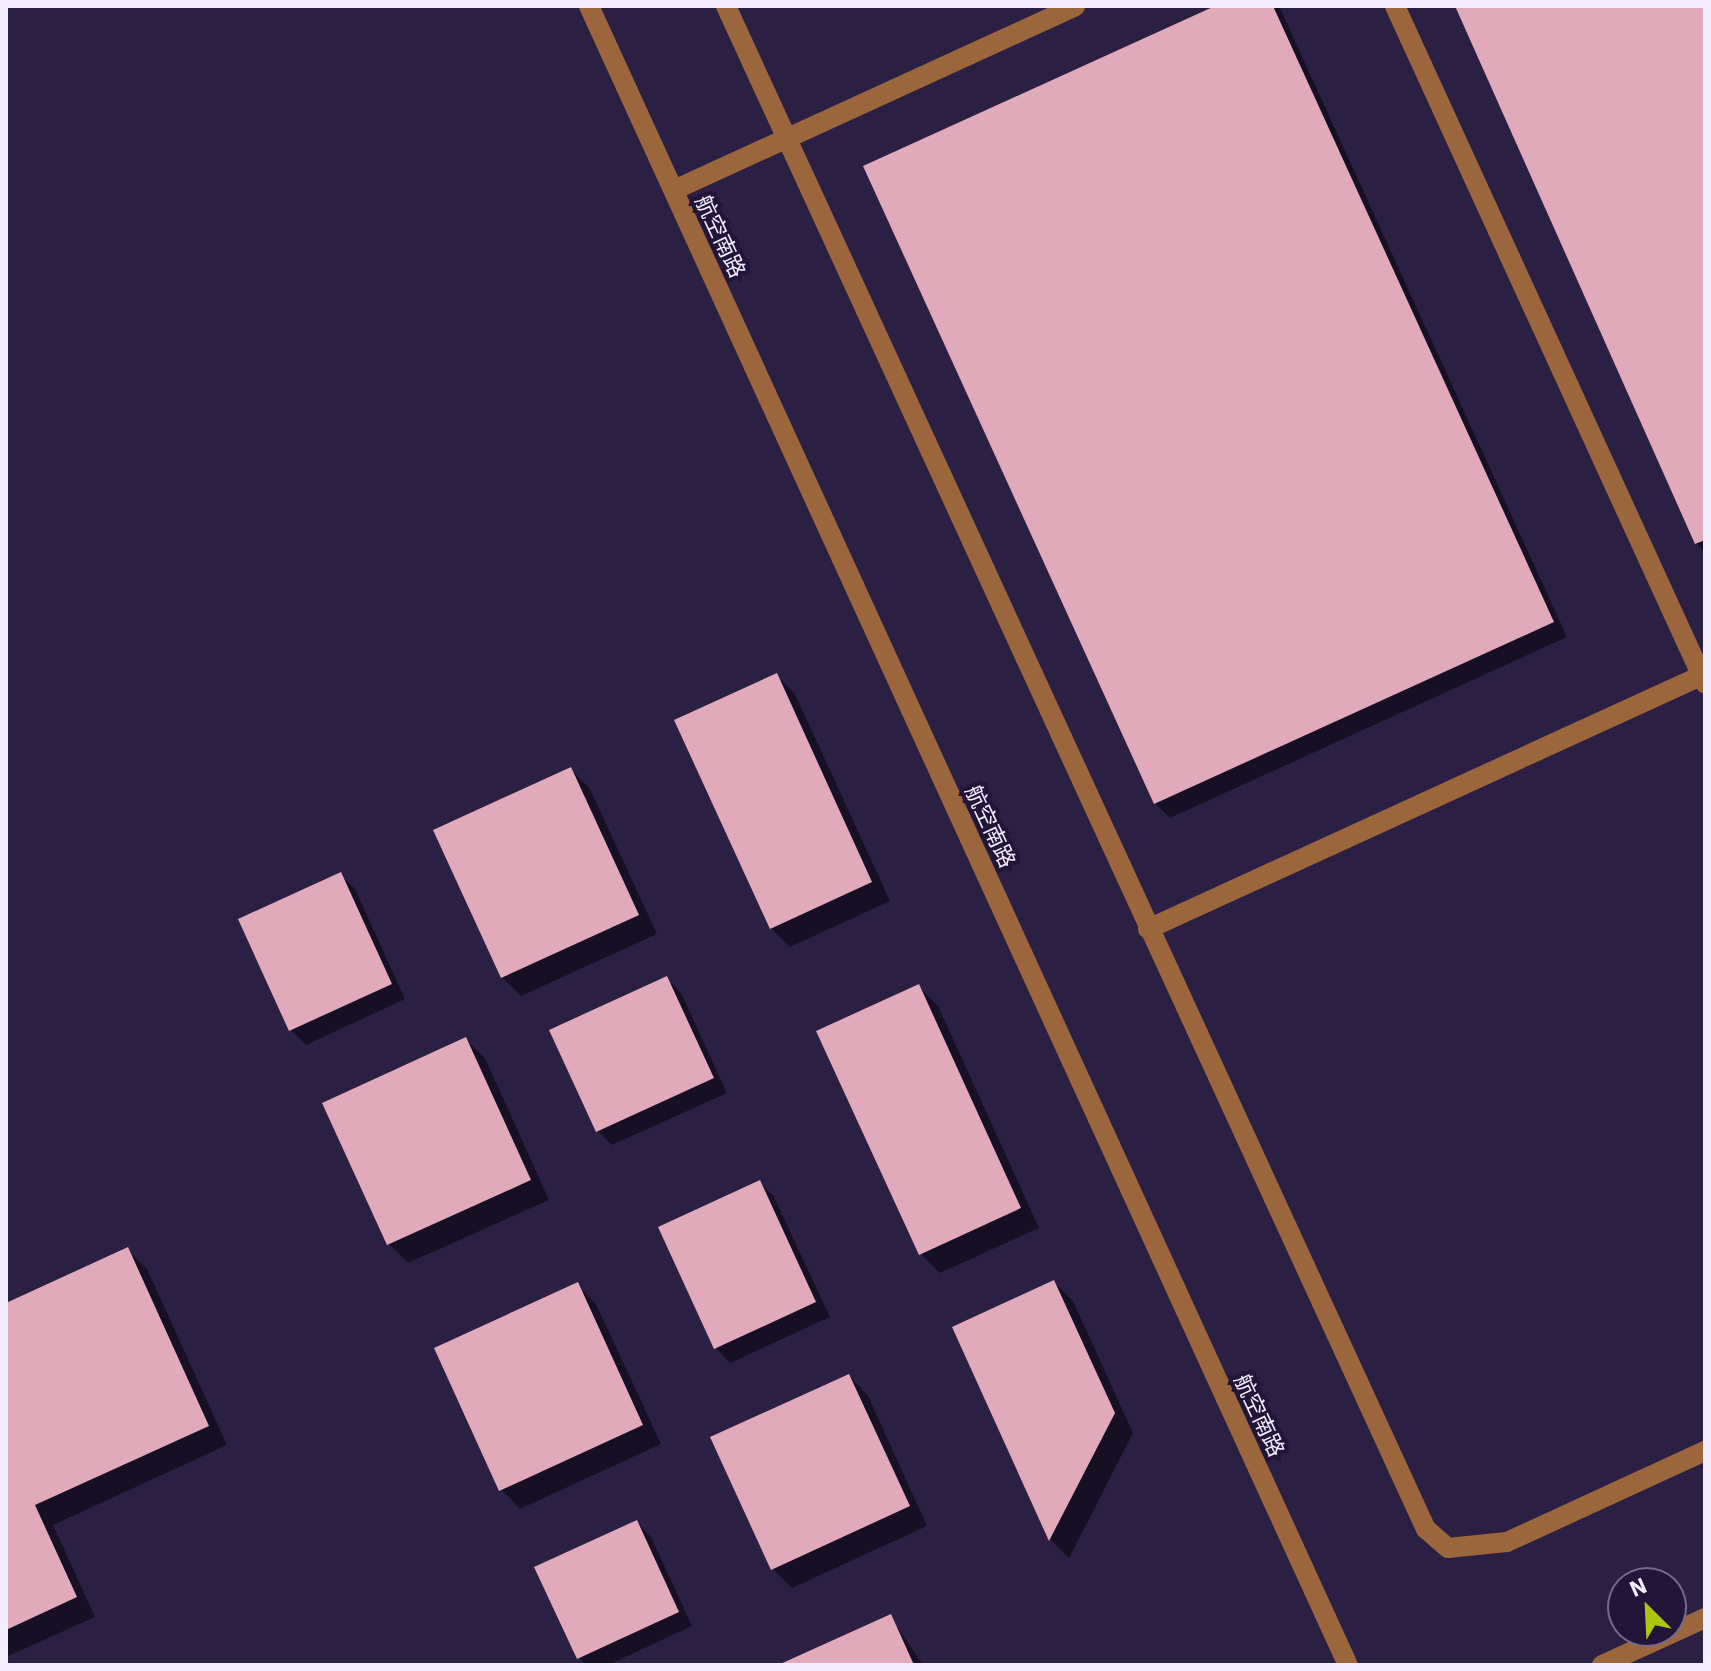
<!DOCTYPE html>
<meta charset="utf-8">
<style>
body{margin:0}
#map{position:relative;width:1711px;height:1671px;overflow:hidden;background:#2c1f44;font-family:"IBM Plex Sans","Noto Sans SC",sans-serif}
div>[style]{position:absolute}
.shadow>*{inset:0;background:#0007}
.building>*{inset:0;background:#e1aabb}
.minor>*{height:20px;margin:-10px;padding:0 10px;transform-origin:10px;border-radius:10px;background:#9b663b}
span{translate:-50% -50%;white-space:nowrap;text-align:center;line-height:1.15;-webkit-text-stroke:8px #231539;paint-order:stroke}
.street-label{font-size:22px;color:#f2eefd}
.frame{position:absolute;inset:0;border:8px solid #f2eefd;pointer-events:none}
.north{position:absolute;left:1607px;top:1567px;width:80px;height:80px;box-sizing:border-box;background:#231539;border:2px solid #766c87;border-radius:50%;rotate:336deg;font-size:22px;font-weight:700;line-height:32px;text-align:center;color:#f2eefd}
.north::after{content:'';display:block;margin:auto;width:28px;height:36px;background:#acc611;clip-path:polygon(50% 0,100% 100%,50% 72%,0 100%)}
</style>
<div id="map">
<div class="shadow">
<div style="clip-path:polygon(1220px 6px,1279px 6px,1567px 637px,1170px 818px,1155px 803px)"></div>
<div style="clip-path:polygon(1457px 6px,1705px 6px,1705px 552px,1696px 543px)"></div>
<div style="clip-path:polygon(776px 675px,795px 694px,890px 901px,790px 947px,771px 928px)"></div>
<div style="clip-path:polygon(571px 769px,590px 789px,657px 934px,521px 996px,502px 977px)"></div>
<div style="clip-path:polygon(340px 875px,355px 889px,405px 999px,306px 1045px,291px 1030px,241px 920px)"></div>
<div style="clip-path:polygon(666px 978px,681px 993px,727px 1093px,612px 1145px,598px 1131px)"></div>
<div style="clip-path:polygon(918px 986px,938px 1006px,1039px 1228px,940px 1273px,921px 1254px)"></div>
<div style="clip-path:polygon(465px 1039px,485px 1058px,549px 1200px,408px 1263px,389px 1244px,325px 1104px)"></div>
<div style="clip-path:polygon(760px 1182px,774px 1197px,830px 1317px,730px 1363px,716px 1348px)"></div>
<div style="clip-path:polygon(127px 1250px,147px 1269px,227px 1445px,53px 1525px,95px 1617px,6px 1657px,6px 1305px)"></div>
<div style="clip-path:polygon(1054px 1282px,1073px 1301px,1133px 1433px,1069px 1558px,1051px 1540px,954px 1328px)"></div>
<div style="clip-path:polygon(577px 1285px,596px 1304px,661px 1444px,520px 1509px,501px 1489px)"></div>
<div style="clip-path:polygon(849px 1376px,868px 1396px,927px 1526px,792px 1588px,773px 1569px)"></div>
<div style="clip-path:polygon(637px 1522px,651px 1537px,692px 1626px,608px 1665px,586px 1665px,578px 1657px)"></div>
<div style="clip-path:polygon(890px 1616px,923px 1665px,783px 1665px)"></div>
</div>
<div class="building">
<div style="clip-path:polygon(1215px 6px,1273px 6px,1554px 622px,1154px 804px,863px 166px)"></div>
<div style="clip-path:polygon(1455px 6px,1705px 6px,1705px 540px,1695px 544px)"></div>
<div style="clip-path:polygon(777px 673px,872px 882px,770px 929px,674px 720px)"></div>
<div style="clip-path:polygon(571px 767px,639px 915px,501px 978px,433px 830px)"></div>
<div style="clip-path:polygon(341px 872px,392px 984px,289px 1031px,238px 919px)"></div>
<div style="clip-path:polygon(667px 976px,714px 1078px,596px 1132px,549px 1030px)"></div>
<div style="clip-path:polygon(919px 984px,1021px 1208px,919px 1255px,816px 1031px)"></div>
<div style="clip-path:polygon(466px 1037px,531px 1180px,387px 1245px,322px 1103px)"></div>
<div style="clip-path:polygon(760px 1180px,816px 1302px,714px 1349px,658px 1227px)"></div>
<div style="clip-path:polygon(128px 1247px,209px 1426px,35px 1505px,77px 1597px,6px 1630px,6px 1303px)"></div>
<div style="clip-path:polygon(1054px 1280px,1115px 1413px,1049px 1541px,952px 1327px)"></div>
<div style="clip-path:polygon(578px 1282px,643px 1425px,499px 1491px,434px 1348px)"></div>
<div style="clip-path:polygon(849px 1374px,910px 1506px,771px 1570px,710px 1437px)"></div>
<div style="clip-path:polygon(637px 1520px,679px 1612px,577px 1659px,534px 1567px)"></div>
<div style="clip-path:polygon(891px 1614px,914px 1665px,778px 1665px)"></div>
</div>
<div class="minor">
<div style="left:589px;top:6px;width:1824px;rotate:65.42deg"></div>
<div style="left:726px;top:6px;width:1676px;rotate:65.32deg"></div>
<div style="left:1426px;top:1529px;width:29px;rotate:41deg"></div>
<div style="left:1448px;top:1548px;width:59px;rotate:-5.8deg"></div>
<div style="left:1507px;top:1542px;width:218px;rotate:-24.7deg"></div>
<div style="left:1395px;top:6px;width:745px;rotate:65.4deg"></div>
<div style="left:674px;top:190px;width:441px;rotate:-24.6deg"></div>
<div style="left:1148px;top:929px;width:613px;rotate:-24.6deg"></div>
<div style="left:1602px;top:1665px;width:113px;rotate:-24.5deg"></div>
</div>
<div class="street-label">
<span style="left:721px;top:236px;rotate:65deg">航空南路</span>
<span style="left:991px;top:826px;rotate:65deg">航空南路</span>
<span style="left:1260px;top:1415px;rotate:65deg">航空南路</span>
</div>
<div class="frame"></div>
<div class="north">N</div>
</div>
